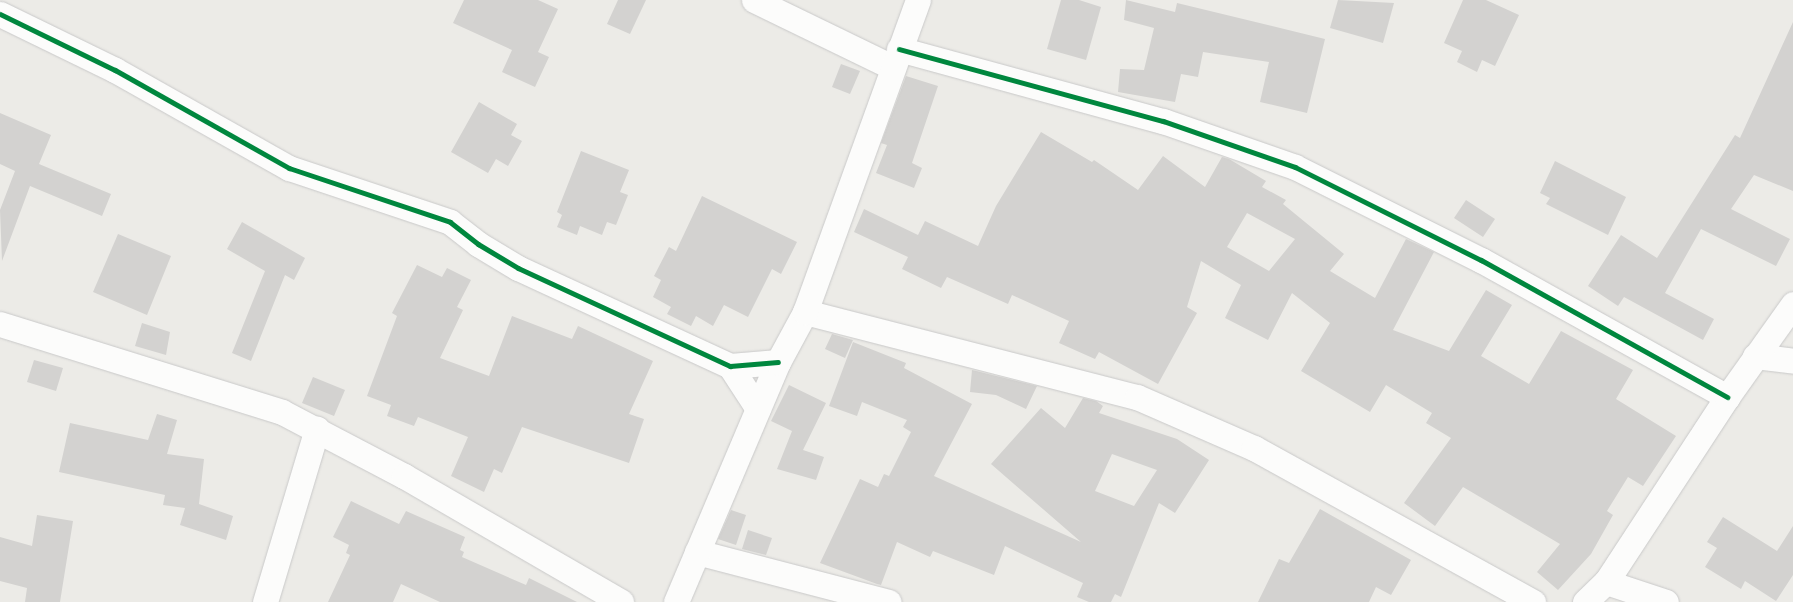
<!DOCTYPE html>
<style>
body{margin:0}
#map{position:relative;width:1793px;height:602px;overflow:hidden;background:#ecebe7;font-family:Lato,sans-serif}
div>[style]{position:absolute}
.building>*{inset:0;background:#d3d2d0}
.roads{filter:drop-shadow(0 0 1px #c9c9c9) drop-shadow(0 0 1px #c9c9c9)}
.street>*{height:25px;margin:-12.5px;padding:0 12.5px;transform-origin:12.5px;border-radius:12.5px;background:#fcfcfb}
.cycleway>*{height:5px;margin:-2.5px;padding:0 2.5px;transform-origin:2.5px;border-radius:2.5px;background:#00873e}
span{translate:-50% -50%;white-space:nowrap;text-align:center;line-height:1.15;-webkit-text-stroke:5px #fff;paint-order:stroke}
</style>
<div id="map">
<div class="building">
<div style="clip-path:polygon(464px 0,538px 0,558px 9px,538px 52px,549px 57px,535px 87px,502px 72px,512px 50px,453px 23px)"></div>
<div style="clip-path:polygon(618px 0,646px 0,630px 34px,607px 24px)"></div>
<div style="clip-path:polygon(1061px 0,1079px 0,1101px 7px,1086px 60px,1047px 49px)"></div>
<div style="clip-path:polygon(1126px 0,1175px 12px,1177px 3px,1325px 39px,1307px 113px,1260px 102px,1269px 62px,1203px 52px,1198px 77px,1181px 74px,1175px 102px,1118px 92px,1120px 69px,1144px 70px,1154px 28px,1124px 20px)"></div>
<div style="clip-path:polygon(1338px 0,1394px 3px,1383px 43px,1330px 28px)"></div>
<div style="clip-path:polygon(1463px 0,1486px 0,1519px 15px,1495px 66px,1482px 60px,1477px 72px,1457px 62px,1462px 51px,1444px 43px)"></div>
<div style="clip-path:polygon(1793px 22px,1793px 191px,1754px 175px,1731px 209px,1790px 239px,1776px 266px,1701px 229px,1665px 293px,1714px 319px,1703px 340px,1624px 297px,1618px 306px,1588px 286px,1621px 235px,1657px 258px,1735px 135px,1740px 138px)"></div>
<div style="clip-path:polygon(841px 64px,860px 71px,850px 94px,832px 87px)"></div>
<div style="clip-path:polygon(906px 76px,938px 86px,912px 163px,922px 168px,914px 188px,876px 173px,887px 145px,881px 143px)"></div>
<div style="clip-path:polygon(479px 102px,517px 124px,511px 135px,522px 141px,508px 166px,496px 159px,488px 173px,451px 152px)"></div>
<div style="clip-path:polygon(0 113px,51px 135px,39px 164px,111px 194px,102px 216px,30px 186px,2px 261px,0 210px,15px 171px,0 164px)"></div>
<div style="clip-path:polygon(evenodd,1041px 132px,1092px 162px,1094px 160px,1138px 190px,1163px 156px,1205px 187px,1222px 157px,1229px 159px,1266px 181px,1262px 187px,1286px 200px,1283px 204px,1344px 254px,1330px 271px,1375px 298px,1406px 239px,1434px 252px,1393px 330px,1449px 351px,1486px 290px,1512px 305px,1481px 356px,1529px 384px,1561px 331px,1633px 370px,1616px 399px,1676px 436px,1643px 486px,1628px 477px,1607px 511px,1613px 515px,1591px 554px,1558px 590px,1537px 572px,1560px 544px,1463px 487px,1435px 526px,1404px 503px,1451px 438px,1426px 423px,1432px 413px,1386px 385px,1370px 412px,1301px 371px,1330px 323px,1292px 293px,1268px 340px,1225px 318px,1241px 285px,1201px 261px,1187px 307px,1197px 313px,1158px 384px,1099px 352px,1095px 359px,1059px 343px,1069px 321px,1012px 295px,1008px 304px,947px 277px,941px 288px,902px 269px,908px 257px,854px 232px,864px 209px,918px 235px,925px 221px,978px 246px,996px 206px,1041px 132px,1247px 213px,1295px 239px,1269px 271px,1227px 247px,1247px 213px)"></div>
<div style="clip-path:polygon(581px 151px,629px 170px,620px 192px,628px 195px,616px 225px,607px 222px,602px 235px,580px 226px,577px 235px,557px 227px,562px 215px,557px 212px)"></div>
<div style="clip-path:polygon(1555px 161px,1626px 197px,1608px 235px,1546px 204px,1550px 198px,1540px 193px)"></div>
<div style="clip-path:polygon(702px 196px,797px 242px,781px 274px,772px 269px,748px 317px,724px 305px,713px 326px,696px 316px,691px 326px,667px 314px,671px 307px,653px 297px,661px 280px,654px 276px,669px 247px,676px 251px)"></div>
<div style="clip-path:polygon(1466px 200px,1495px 219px,1483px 237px,1454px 218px)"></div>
<div style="clip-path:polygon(242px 222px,305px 258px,294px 280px,285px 275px,251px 361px,232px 353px,265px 271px,227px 249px)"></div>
<div style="clip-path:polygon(118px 234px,171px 256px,147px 315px,93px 292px)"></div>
<div style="clip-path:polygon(417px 265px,442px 277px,447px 268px,471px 280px,457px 307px,463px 310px,440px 358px,489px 376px,512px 316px,572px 339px,578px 326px,653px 361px,629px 414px,644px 419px,629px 463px,522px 427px,502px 473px,494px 469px,484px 492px,451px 476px,468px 437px,418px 417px,414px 426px,387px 416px,391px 405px,367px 396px,397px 316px,392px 313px)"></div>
<div style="clip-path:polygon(142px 323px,170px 332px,166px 355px,135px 346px)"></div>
<div style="clip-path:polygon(832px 334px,853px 340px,845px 358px,825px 349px)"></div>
<div style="clip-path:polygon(evenodd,853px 342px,906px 363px,904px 368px,972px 404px,934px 476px,1081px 542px,991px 464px,1041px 408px,1065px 428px,1083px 398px,1096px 401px,1103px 406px,1099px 413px,1177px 439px,1209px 460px,1175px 513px,1159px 503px,1121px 597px,1115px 594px,1111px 602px,1089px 602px,1077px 597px,1083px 583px,1005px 546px,994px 575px,933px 551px,930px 557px,897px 542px,881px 585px,877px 584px,820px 563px,860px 479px,878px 487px,884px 474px,889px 476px,911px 432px,903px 427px,907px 420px,862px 402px,857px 416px,829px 406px,853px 342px,1112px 454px,1157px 470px,1134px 506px,1095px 491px,1112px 454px)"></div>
<div style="clip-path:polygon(34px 360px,63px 368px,56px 391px,27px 382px)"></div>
<div style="clip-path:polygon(972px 370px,1037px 386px,1026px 409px,996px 395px,970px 392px)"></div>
<div style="clip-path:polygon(313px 377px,345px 390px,334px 416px,302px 403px)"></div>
<div style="clip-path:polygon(789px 385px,826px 403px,803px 450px,824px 457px,816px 480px,777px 469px,792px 431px,771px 421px)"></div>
<div style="clip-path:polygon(157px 414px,177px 420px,167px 454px,204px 459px,199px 504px,233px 516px,226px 540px,180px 525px,185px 508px,163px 505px,165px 495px,59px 472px,70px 423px,148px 440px)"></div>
<div style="clip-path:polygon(351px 501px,399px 524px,406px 511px,465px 537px,460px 550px,464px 552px,462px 557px,526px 585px,529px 578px,577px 602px,440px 602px,401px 584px,393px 602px,328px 602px,350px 555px,346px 553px,349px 545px,333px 537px)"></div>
<div style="clip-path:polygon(1320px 509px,1411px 560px,1391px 595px,1376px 587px,1369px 602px,1258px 602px,1279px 559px,1289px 563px)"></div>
<div style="clip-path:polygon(731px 510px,746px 515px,736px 545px,718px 539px)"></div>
<div style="clip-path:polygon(37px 515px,73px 521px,60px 602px,25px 602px,27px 588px,0 581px,0 537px,32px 546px)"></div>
<div style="clip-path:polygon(1723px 517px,1777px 551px,1793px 526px,1793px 575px,1776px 601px,1745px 581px,1741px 589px,1705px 567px,1717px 548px,1707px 542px)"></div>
<div style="clip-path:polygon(748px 530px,772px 538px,766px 555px,742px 549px)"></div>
</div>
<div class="roads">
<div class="street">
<div style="left:754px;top:0;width:153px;rotate:25.9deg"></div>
<div style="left:0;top:14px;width:128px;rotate:26deg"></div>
<div style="left:115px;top:70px;width:200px;rotate:29.4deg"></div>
<div style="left:289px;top:168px;width:170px;rotate:18.5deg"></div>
<div style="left:450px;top:222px;width:36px;rotate:38deg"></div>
<div style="left:478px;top:244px;width:47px;rotate:31deg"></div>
<div style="left:518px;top:268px;width:234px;rotate:24.8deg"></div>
<div style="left:730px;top:366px;width:48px;rotate:-4.8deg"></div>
<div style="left:899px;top:49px;width:274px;rotate:15.3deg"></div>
<div style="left:1163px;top:121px;width:140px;rotate:19.2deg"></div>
<div style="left:1295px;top:167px;width:208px;rotate:26.6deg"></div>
<div style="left:1481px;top:260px;width:282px;rotate:29.1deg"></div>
<div style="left:805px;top:312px;width:343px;rotate:14.4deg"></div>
<div style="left:1137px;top:397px;width:128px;rotate:23.6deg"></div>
<div style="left:1254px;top:448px;width:319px;rotate:28.9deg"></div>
<div style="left:0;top:324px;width:295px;rotate:17.3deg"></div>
<div style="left:282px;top:412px;width:138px;rotate:27.7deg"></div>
<div style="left:404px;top:476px;width:251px;rotate:30.1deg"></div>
<div style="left:1755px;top:356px;width:38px;rotate:7deg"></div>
<div style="left:730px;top:366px;width:51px;rotate:56.9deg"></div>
<div style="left:697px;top:552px;width:198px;rotate:14.6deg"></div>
<div style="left:1606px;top:582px;width:63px;rotate:18.4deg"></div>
<div style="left:265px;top:602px;width:181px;rotate:-73.3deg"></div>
<div style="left:676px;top:602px;width:261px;rotate:-67deg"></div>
<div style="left:778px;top:362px;width:57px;rotate:-61.6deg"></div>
<div style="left:805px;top:312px;width:332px;rotate:-70.1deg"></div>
<div style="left:1585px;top:602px;width:29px;rotate:-44deg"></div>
<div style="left:1606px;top:582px;width:221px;rotate:-56.8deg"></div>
<div style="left:1727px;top:397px;width:114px;rotate:-54.6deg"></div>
</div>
</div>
<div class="cycleway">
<div style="left:0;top:14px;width:128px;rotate:26deg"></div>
<div style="left:115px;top:70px;width:200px;rotate:29.4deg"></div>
<div style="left:289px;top:168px;width:170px;rotate:18.5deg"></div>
<div style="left:450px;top:222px;width:36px;rotate:38deg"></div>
<div style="left:478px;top:244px;width:47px;rotate:31deg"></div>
<div style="left:518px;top:268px;width:234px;rotate:24.8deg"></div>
<div style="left:730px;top:366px;width:48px;rotate:-4.8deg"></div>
<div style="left:899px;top:49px;width:274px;rotate:15.3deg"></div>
<div style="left:1163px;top:121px;width:140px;rotate:19.2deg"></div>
<div style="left:1295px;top:167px;width:208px;rotate:26.6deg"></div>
<div style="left:1481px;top:260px;width:282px;rotate:29.1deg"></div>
</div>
</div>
